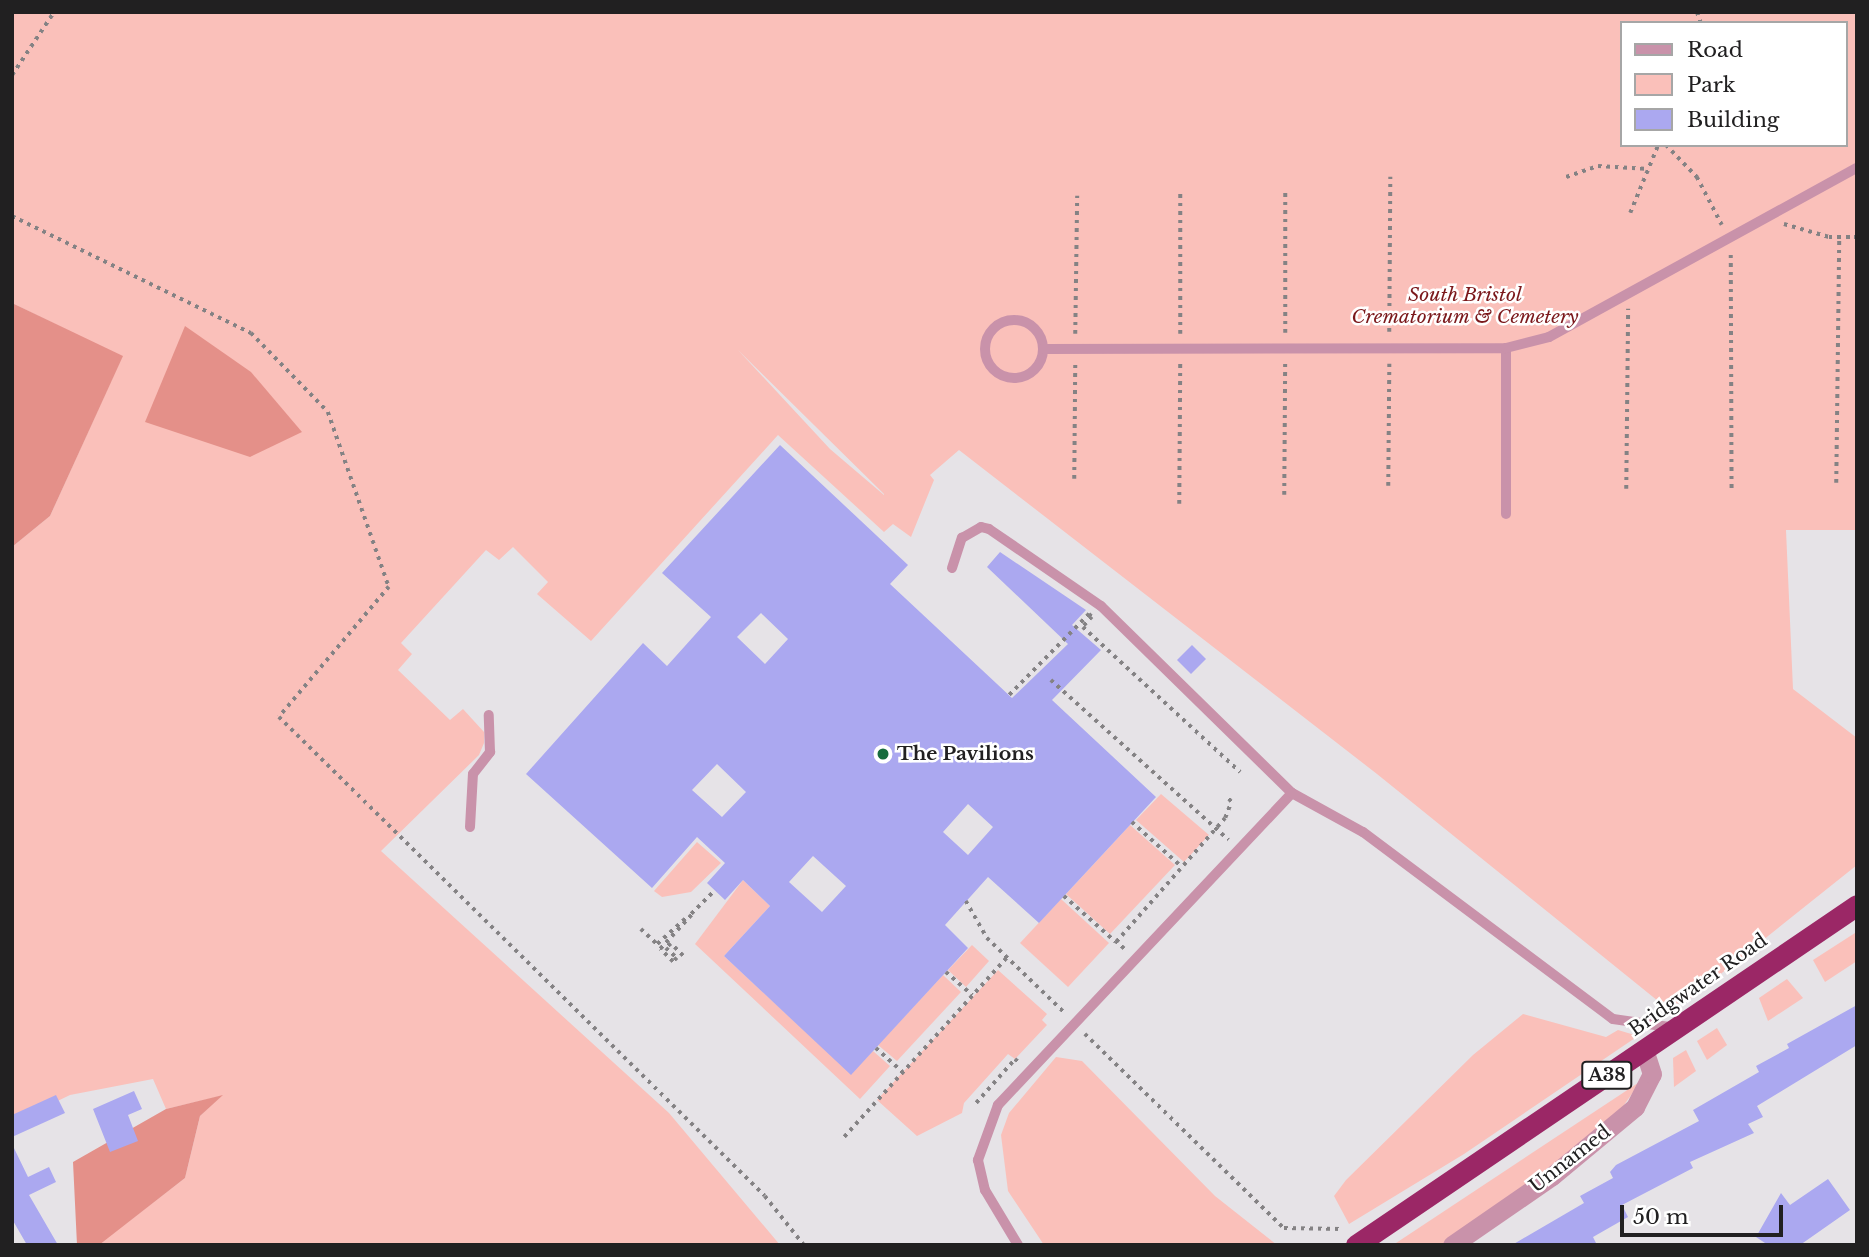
<!DOCTYPE html>
<style>
body{margin:0}
#map{position:relative;width:1869px;height:1257px;overflow:hidden;background:#e6e3e7;font-family:"Libre Baskerville",serif}
div>[style]{position:absolute}
.green>*{inset:0;background:#fac0ba}
.forest>*{inset:0;background:#e49089}
.building>*{inset:0;background:#aba8f0}
.path>*{height:3.5px;margin-top:-1.75px;transform-origin:0;background:repeating-linear-gradient(90deg,#848284 0 3.5px,transparent 0 8.5px)}
.lane>*{height:10px;margin:-5px;padding:0 5px;transform-origin:5px;border-radius:5px;background:#c992aa}
.lane>.ring{margin:-5px;padding:0;box-sizing:content-box;background:none;border:10px solid #c992aa;border-radius:50%}
.street>*{height:19px;margin:-9.5px;padding:0 9.5px;transform-origin:9.5px;border-radius:9.5px;background:#c992aa}
.highway>*{height:21px;margin:-10.5px;padding:0 10.5px;transform-origin:10.5px;border-radius:10.5px;background:#9b2766}
.dots>*{width:19px;height:19px;translate:-50% -50%;box-sizing:border-box;border:4px solid #fff;border-radius:50%}
span{translate:-50% -50%;white-space:nowrap;text-align:center;line-height:1.15;-webkit-text-stroke:5px #fff;paint-order:stroke}
.shield-label span{padding:2px 5px;background:#fff;border:2px solid;border-radius:5px;-webkit-text-stroke-width:0}
.shield-label{font-size:18px;color:#212021;font-weight:700}
.park-label{font-size:19px;color:#7b181b;font-style:italic}
.poi-label{font-size:19px;color:#212021;font-weight:700}
.left{translate:0 -50%;text-align:left}
.street-label{font-size:19px;color:#212021}
.frame{position:absolute;inset:0;border:14px solid #212021;pointer-events:none}
.legend{position:absolute;left:1620px;top:21px;width:228px;height:126px;box-sizing:border-box;background:#fff;border:2px solid #a6a6a6;margin:0;padding:9px 12px;list-style:none;font-size:21px;color:#212021}
.legend li{display:flex;align-items:center;gap:14px;height:35px}
.legend b{width:35px;border:2px solid #a6a6a6}
.scale{position:absolute;left:1620px;top:1205px;width:163px;height:32px;box-sizing:border-box;border:4px solid #212021;border-top:0;padding-left:9px;font-size:21px;line-height:24px;white-space:nowrap;color:#212021;-webkit-text-stroke:5px #fff;paint-order:stroke}
</style>
<div id="map">
<div class="green">
<div style="clip-path:polygon(evenodd,12px 12px,1857px 12px,1857px 530px,1786px 530px,1793px 689px,1857px 738px,1857px 865px,1683px 1004px,1658px 1001px,1377px 774px,959px 450px,930px 475px,934px 480px,911px 537px,893px 524px,884px 532px,778px 435px,591px 641px,537px 594px,548px 582px,513px 547px,499px 560px,486px 550px,401px 643px,412px 654px,398px 670px,450px 720px,463px 709px,484px 732px,484px 743px,479px 755px,381px 851px,669px 1113px,780px 1245px,98px 1245px,185px 1178px,200px 1116px,221px 1096px,166px 1109px,153px 1079px,70px 1095px,12px 1123px,12px 547px,50px 516px,122px 357px,12px 303px,12px 12px,1622px 23px,1846px 23px,1846px 145px,1622px 145px,1622px 23px,12px 12px,738px 350px,884px 494px,884px 495px,830px 449px,738px 350px)"></div>
<div style="clip-path:polygon(1161px 794px,1209px 835px,1184px 862px,1136px 820px)"></div>
<div style="clip-path:polygon(1130px 825px,1175px 865px,1110px 934px,1066px 894px)"></div>
<div style="clip-path:polygon(697px 842px,721px 863px,691px 892px,662px 897px,654px 891px)"></div>
<div style="clip-path:polygon(743px 880px,770px 906px,724px 956px,851px 1074px,873px 1051px,890px 1066px,860px 1099px,695px 944px)"></div>
<div style="clip-path:polygon(1061px 899px,1109px 943px,1068px 987px,1020px 943px)"></div>
<div style="clip-path:polygon(1855px 933px,1857px 961px,1825px 982px,1813px 960px)"></div>
<div style="clip-path:polygon(972px 945px,989px 961px,966px 987px,948px 970px)"></div>
<div style="clip-path:polygon(998px 970px,1047px 1014px,1042px 1020px,1047px 1025px,1015px 1059px,1008px 1054px,964px 1103px,962px 1113px,917px 1136px,877px 1100px)"></div>
<div style="clip-path:polygon(943px 975px,961px 992px,897px 1061px,878px 1045px)"></div>
<div style="clip-path:polygon(1787px 979px,1803px 998px,1768px 1021px,1759px 998px)"></div>
<div style="clip-path:polygon(1523px 1014px,1606px 1037px,1618px 1030px,1638px 1036px,1464px 1154px,1349px 1224px,1334px 1196px,1346px 1180px,1473px 1055px)"></div>
<div style="clip-path:polygon(1717px 1028px,1727px 1045px,1707px 1060px,1697px 1041px)"></div>
<div style="clip-path:polygon(1686px 1050px,1696px 1071px,1674px 1087px,1673px 1058px)"></div>
<div style="clip-path:polygon(1056px 1057px,1082px 1061px,1215px 1196px,1277px 1245px,1044px 1245px,1008px 1191px,1001px 1135px,1009px 1113px)"></div>
<div style="clip-path:polygon(1641px 1081px,1612px 1122px,1443px 1245px,1393px 1245px)"></div>
</div>
<div class="forest">
<div style="clip-path:polygon(12px 303px,123px 356px,50px 516px,12px 547px)"></div>
<div style="clip-path:polygon(185px 326px,251px 372px,302px 432px,250px 457px,145px 422px)"></div>
<div style="clip-path:polygon(223px 1095px,200px 1116px,185px 1178px,99px 1245px,77px 1245px,73px 1162px,166px 1109px)"></div>
</div>
<div class="building">
<div style="clip-path:polygon(evenodd,780px 445px,908px 565px,890px 584px,1012px 698px,1068px 644px,987px 567px,1000px 552px,1086px 610px,1072px 625px,1101px 650px,1052px 700px,1156px 797px,1039px 923px,988px 877px,945px 925px,968px 948px,851px 1075px,724px 956px,770px 906px,743px 880px,725px 900px,707px 883px,725px 863px,697px 837px,652px 888px,526px 774px,643px 643px,667px 666px,711px 617px,662px 573px,780px 445px,761px 613px,788px 639px,765px 664px,737px 637px,761px 613px,780px 445px,717px 764px,746px 792px,722px 817px,692px 790px,717px 764px,780px 445px,968px 804px,993px 827px,968px 855px,943px 832px,968px 804px,780px 445px,813px 856px,846px 886px,822px 912px,789px 882px,813px 856px)"></div>
<div style="clip-path:polygon(1192px 645px,1206px 659px,1191px 674px,1177px 660px)"></div>
<div style="clip-path:polygon(1857px 1005px,1857px 1045px,1757px 1106px,1763px 1117px,1748px 1124px,1754px 1133px,1690px 1162px,1693px 1168px,1622px 1205px,1628px 1217px,1593px 1237px,1597px 1245px,1512px 1245px,1584px 1203px,1580px 1196px,1613px 1178px,1610px 1172px,1616px 1165px,1699px 1121px,1693px 1110px,1759px 1072px,1756px 1066px,1789px 1048px,1787px 1044px)"></div>
<div style="clip-path:polygon(134px 1091px,142px 1109px,128px 1115px,138px 1141px,110px 1152px,93px 1109px)"></div>
<div style="clip-path:polygon(56px 1095px,65px 1113px,12px 1137px,12px 1115px)"></div>
<div style="clip-path:polygon(12px 1144px,28px 1177px,49px 1167px,56px 1182px,29px 1195px,58px 1245px,27px 1245px,12px 1219px)"></div>
<div style="clip-path:polygon(1828px 1179px,1850px 1210px,1800px 1245px,1768px 1245px,1756px 1237px,1781px 1193px,1790px 1205px)"></div>
</div>
<div class="path">
<div style="left:1697px;top:12px;width:12px;rotate:70deg"></div>
<div style="left:12px;top:75px;width:76px;rotate:-56.3deg"></div>
<div style="left:1666px;top:145px;width:45px;rotate:45.9deg"></div>
<div style="left:1697px;top:177px;width:54px;rotate:62.5deg"></div>
<div style="left:1566px;top:177px;width:34px;rotate:-19deg"></div>
<div style="left:1598px;top:166px;width:51px;rotate:3.4deg"></div>
<div style="left:1630px;top:213px;width:74px;rotate:-67.6deg"></div>
<div style="left:12px;top:216px;width:266px;rotate:26.1deg"></div>
<div style="left:251px;top:333px;width:110px;rotate:45.7deg"></div>
<div style="left:328px;top:412px;width:185px;rotate:70.8deg"></div>
<div style="left:389px;top:587px;width:170px;rotate:130.2deg"></div>
<div style="left:279px;top:717px;width:682px;rotate:44.58deg"></div>
<div style="left:765px;top:1196px;width:63px;rotate:51.5deg"></div>
<div style="left:1784px;top:224px;width:47px;rotate:16.1deg"></div>
<div style="left:1829px;top:237px;width:28px"></div>
<div style="left:1731px;top:255px;width:235px;rotate:89.8deg"></div>
<div style="left:1389px;top:332px;width:155px;rotate:-89.6deg"></div>
<div style="left:1285px;top:333px;width:141px;rotate:-90deg"></div>
<div style="left:1075px;top:334px;width:138px;rotate:-89.2deg"></div>
<div style="left:1180px;top:334px;width:141px;rotate:-90deg"></div>
<div style="left:1074px;top:479px;width:116px;rotate:-89.5deg"></div>
<div style="left:1836px;top:483px;width:246px;rotate:-89.3deg"></div>
<div style="left:1388px;top:486px;width:122px;rotate:-89.5deg"></div>
<div style="left:1626px;top:489px;width:180px;rotate:-89.4deg"></div>
<div style="left:1284px;top:495px;width:133px;rotate:-89.6deg"></div>
<div style="left:1179px;top:504px;width:141px;rotate:-89.6deg"></div>
<div style="left:1051px;top:680px;width:239px;rotate:42deg"></div>
<div style="left:1009px;top:695px;width:114px;rotate:-45.4deg"></div>
<div style="left:1089px;top:614px;width:4px;rotate:45deg"></div>
<div style="left:1092px;top:617px;width:13px;rotate:132deg"></div>
<div style="left:1083px;top:627px;width:214px;rotate:42.7deg"></div>
<div style="left:1132px;top:822px;width:67px;rotate:42deg"></div>
<div style="left:1064px;top:896px;width:69px;rotate:41.5deg"></div>
<div style="left:966px;top:901px;width:43px;rotate:60.4deg"></div>
<div style="left:987px;top:938px;width:108px;rotate:43.9deg"></div>
<div style="left:691px;top:914px;width:34px;rotate:-45deg"></div>
<div style="left:641px;top:929px;width:22px;rotate:43deg"></div>
<div style="left:657px;top:944px;width:38px;rotate:-42deg"></div>
<div style="left:1124px;top:949px;width:11px;rotate:-139deg"></div>
<div style="left:1116px;top:942px;width:165px;rotate:-48.7deg"></div>
<div style="left:1225px;top:818px;width:17px;rotate:-69deg"></div>
<div style="left:1231px;top:802px;width:8px;rotate:-130deg"></div>
<div style="left:683px;top:956px;width:17px;rotate:-135deg"></div>
<div style="left:671px;top:944px;width:6px;rotate:141deg"></div>
<div style="left:666px;top:948px;width:15px;rotate:42deg"></div>
<div style="left:677px;top:958px;width:6px;rotate:135deg"></div>
<div style="left:673px;top:962px;width:18px;rotate:-135deg"></div>
<div style="left:660px;top:949px;width:49px;rotate:-47.5deg"></div>
<div style="left:946px;top:972px;width:35px;rotate:41deg"></div>
<div style="left:1085px;top:1034px;width:278px;rotate:44.3deg"></div>
<div style="left:1284px;top:1228px;width:57px;rotate:1deg"></div>
<div style="left:876px;top:1048px;width:36px;rotate:42deg"></div>
<div style="left:976px;top:1103px;width:59px;rotate:-48.4deg"></div>
<div style="left:1015px;top:1059px;width:6px;rotate:39deg"></div>
<div style="left:844px;top:1137px;width:243px;rotate:-47.8deg"></div>
</div>
<div class="lane">
<div class="ring" style="left:985px;top:320px;width:48px;height:48px"></div>
<div style="left:1506px;top:348px;width:166px;rotate:90deg"></div>
<div style="left:1043px;top:349px;width:463px;rotate:-0.1deg"></div>
<div style="left:1506px;top:348px;width:44px;rotate:-14.3deg"></div>
<div style="left:1549px;top:337px;width:351px;rotate:-28.8deg"></div>
<div style="left:952px;top:568px;width:32px;rotate:-72deg"></div>
<div style="left:962px;top:538px;width:22px;rotate:-30deg"></div>
<div style="left:981px;top:527px;width:8px;rotate:14deg"></div>
<div style="left:989px;top:529px;width:136px;rotate:34.5deg"></div>
<div style="left:1101px;top:606px;width:267px;rotate:44.4deg"></div>
<div style="left:1292px;top:793px;width:429px;rotate:133.3deg"></div>
<div style="left:998px;top:1105px;width:59px;rotate:110deg"></div>
<div style="left:978px;top:1160px;width:31px;rotate:77deg"></div>
<div style="left:985px;top:1190px;width:64px;rotate:59deg"></div>
<div style="left:1292px;top:793px;width:81px;rotate:28.8deg"></div>
<div style="left:1363px;top:832px;width:312px;rotate:36.8deg"></div>
<div style="left:1613px;top:1019px;width:57px;rotate:8.1deg"></div>
<div style="left:470px;top:827px;width:53px;rotate:-86.8deg"></div>
<div style="left:473px;top:774px;width:28px;rotate:-52deg"></div>
<div style="left:490px;top:752px;width:37px;rotate:-92deg"></div>
</div>
<div class="street">
<div style="left:1452px;top:1245px;width:121px;rotate:-34.6deg"></div>
<div style="left:1552px;top:1176px;width:108px;rotate:-39.7deg"></div>
<div style="left:1635px;top:1107px;width:37px;rotate:-63deg"></div>
<div style="left:1652px;top:1074px;width:25px;rotate:-108deg"></div>
</div>
<div class="highway">
<div style="left:1356px;top:1245px;width:605px;rotate:-34.16deg"></div>
</div>
<div class="dots">
<div style="left:883px;top:754px;background:#176c3d"></div>
</div>
<div class="shield-label">
<span style="left:1607px;top:1075px">A38</span>
</div>
<div class="park-label">
<span style="left:1465px;top:306px">South Bristol<br>Crematorium &amp; Cemetery</span>
</div>
<div class="poi-label">
<span class="left" style="left:897px;top:754px">The Pavilions</span>
</div>
<div class="street-label">
<span style="left:1698px;top:985px;rotate:-35deg">Bridgwater Road</span>
<span style="left:1570px;top:1159px;rotate:-38deg">Unnamed</span>
</div>
<div class="frame"></div>
<ul class="legend">
<li><b style="height:9px;background:#c992aa"></b>Road</li>
<li><b style="height:19px;background:#fac0ba"></b>Park</li>
<li><b style="height:19px;background:#aba8f0"></b>Building</li>
</ul>
<div class="scale">50 m</div>
</div>
